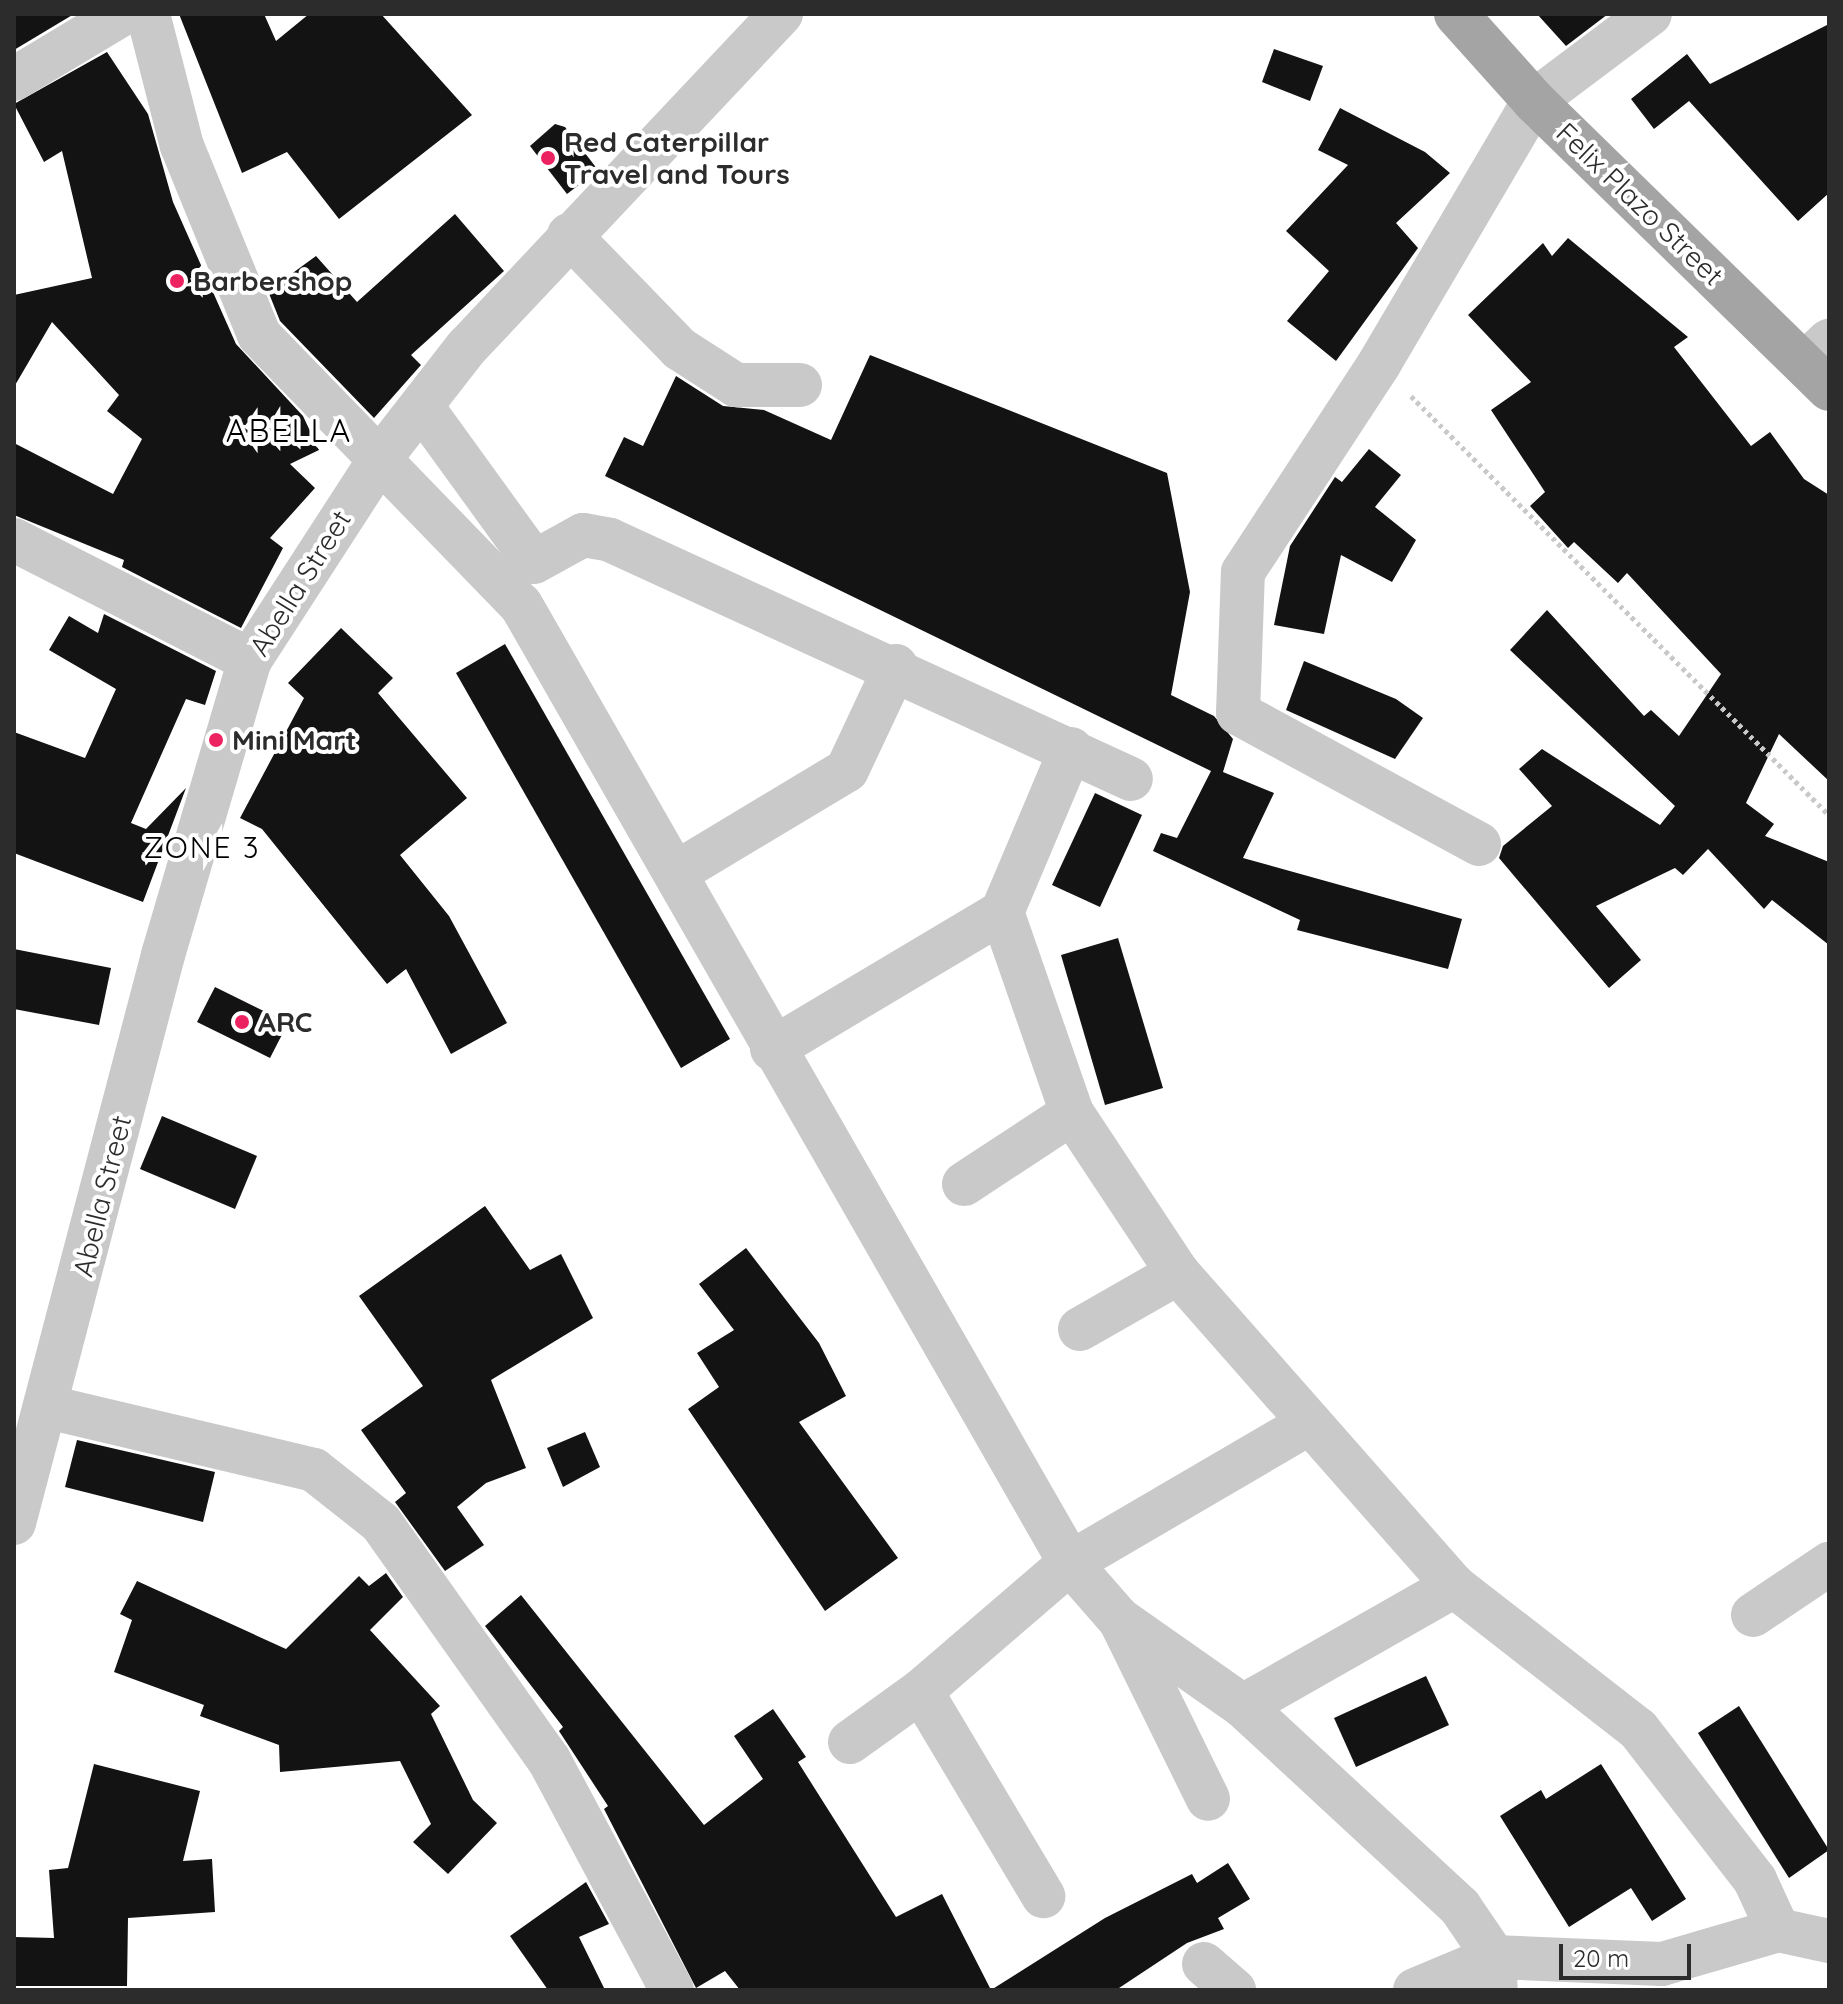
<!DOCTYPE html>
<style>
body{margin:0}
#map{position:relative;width:1843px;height:2004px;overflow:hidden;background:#fff;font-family:Quicksand,sans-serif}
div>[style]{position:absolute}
.building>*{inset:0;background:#131313}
.path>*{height:5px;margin-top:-2.5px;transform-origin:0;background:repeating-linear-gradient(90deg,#c9c9c9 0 4px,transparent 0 8px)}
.minor>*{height:44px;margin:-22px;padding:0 22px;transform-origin:22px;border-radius:22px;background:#c9c9c9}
.major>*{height:44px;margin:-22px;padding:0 22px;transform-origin:22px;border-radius:22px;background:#a4a4a4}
.dots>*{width:22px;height:22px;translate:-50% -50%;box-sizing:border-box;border:4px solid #fff;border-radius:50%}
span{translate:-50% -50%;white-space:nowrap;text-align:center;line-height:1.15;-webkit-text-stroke:8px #fff;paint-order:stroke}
.poi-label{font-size:28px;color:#2c2c2c;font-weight:700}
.left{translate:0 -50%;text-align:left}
.street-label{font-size:28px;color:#2c2c2c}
.neighbourhood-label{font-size:30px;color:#000;letter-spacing:2px}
.quarter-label{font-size:32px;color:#000;letter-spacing:2px}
.frame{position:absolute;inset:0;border:16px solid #2c2c2c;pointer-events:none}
.scale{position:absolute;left:1559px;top:1944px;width:132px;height:36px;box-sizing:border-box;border:4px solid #2c2c2c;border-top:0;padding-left:10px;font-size:24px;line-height:28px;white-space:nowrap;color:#2c2c2c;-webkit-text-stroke:6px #fff;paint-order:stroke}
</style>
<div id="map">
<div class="building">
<div style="clip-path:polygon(14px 14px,74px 14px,14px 50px)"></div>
<div style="clip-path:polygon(179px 14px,264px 14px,276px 41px,309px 14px,381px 14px,472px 115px,339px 219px,287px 152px,242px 173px)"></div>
<div style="clip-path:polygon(1537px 14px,1608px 14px,1566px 46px)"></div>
<div style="clip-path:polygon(1829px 24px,1829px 193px,1798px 221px,1689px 101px,1654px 129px,1631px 99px,1687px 54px,1710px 84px)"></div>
<div style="clip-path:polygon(1274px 49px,1323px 66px,1310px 101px,1262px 82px)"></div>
<div style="clip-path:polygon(107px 52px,148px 114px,173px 202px,236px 344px,303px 416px,319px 450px,290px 464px,315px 488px,270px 538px,283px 548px,241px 628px,122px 567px,124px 560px,14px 515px,14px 443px,113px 494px,142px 439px,107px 411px,119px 395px,52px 322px,14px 387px,14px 295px,92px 278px,62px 151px,44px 162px,14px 104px)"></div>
<div style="clip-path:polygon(1340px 108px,1425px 152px,1450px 173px,1396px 223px,1418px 248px,1336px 361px,1287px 321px,1329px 271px,1286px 231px,1348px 165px,1318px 150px)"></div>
<div style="clip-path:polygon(555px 124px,565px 127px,598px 170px,567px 194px,530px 146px)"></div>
<div style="clip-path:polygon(455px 214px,504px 271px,411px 355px,421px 365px,374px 418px,280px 321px,268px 291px,316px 256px,357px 302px)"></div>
<div style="clip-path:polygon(1568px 238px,1688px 337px,1674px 347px,1751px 446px,1770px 432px,1804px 479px,1829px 495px,1829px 781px,1779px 734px,1746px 803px,1774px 824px,1765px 836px,1829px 862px,1829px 945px,1772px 900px,1764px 909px,1708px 849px,1683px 875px,1675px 868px,1596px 906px,1641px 960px,1609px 988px,1499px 858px,1503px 846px,1552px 806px,1519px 769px,1542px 749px,1660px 825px,1675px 806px,1510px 650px,1547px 610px,1644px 716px,1651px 710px,1679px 736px,1721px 674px,1627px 573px,1618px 583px,1574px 542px,1568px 548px,1530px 506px,1545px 492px,1491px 410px,1531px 382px,1468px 315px,1543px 243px,1552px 256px)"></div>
<div style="clip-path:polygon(870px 355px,1167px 473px,1190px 592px,1171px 695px,1214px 716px,1233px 739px,1223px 772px,1274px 793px,1243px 858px,1462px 919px,1448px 969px,1297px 930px,1300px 920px,1153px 851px,1161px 833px,1177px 838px,1211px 771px,605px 476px,624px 437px,643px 446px,676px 376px,723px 406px,764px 410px,831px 440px)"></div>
<div style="clip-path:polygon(1369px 449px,1401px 475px,1375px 507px,1416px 540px,1392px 582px,1341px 555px,1324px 634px,1274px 625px,1290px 546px,1335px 477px,1342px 482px)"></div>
<div style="clip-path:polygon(104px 614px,216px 671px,205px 705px,186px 699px,131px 823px,146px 829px,186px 788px,143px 902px,14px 853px,14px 732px,85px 758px,116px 689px,49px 650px,69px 616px,98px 633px)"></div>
<div style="clip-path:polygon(341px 628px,393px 678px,378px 693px,467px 798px,400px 855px,449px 916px,507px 1023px,451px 1054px,406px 969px,387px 984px,262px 829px,240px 818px,304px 698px,288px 683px)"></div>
<div style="clip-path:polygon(505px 644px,730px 1039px,681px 1068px,456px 673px)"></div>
<div style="clip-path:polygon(1304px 661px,1396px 699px,1423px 718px,1395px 759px,1286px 710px)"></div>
<div style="clip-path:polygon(1095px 793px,1142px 815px,1100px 907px,1052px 885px)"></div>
<div style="clip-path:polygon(1118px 938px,1163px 1088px,1105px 1105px,1061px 955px)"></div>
<div style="clip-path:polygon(14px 949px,111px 968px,99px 1025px,14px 1009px)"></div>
<div style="clip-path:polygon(215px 987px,288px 1023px,270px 1058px,197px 1022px)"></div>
<div style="clip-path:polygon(162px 1116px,257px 1156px,235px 1209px,140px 1169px)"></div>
<div style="clip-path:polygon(485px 1206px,530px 1270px,561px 1254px,593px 1318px,491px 1380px,526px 1468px,486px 1483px,457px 1507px,484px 1545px,445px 1571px,395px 1502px,406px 1493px,361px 1430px,423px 1386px,359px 1296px)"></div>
<div style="clip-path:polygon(746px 1248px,819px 1343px,846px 1396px,799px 1422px,898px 1558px,825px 1611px,688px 1409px,719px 1387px,697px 1353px,734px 1330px,699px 1284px)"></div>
<div style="clip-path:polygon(585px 1432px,600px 1467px,563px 1487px,547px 1448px)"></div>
<div style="clip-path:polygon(77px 1440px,215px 1472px,203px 1522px,65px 1487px)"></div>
<div style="clip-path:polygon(386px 1573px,403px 1597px,370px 1630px,440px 1706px,431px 1714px,473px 1800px,497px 1823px,448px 1874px,413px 1842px,431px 1824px,400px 1761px,280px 1772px,279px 1745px,200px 1716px,204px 1705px,114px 1672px,132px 1620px,120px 1614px,137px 1581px,286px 1649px,359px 1576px,369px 1586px)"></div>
<div style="clip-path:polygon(521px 1595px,704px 1825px,763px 1779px,734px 1736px,773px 1709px,806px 1757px,798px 1762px,896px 1917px,942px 1894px,991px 1990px,740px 1990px,725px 1971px,696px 1988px,604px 1809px,608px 1806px,559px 1731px,563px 1727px,485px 1626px)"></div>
<div style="clip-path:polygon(1426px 1676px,1449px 1725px,1356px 1767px,1334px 1718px)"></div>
<div style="clip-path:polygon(1739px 1706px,1829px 1850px,1789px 1878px,1698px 1733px)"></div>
<div style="clip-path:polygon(94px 1764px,200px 1791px,183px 1861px,212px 1859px,215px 1912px,128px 1918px,127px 1986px,14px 1986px,14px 1937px,54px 1938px,49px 1870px,68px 1868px)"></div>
<div style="clip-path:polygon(1601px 1764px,1686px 1899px,1652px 1921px,1631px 1888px,1569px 1927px,1500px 1816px,1541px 1790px,1546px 1799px)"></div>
<div style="clip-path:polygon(1228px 1863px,1250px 1899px,1218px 1918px,1224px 1929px,1187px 1943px,1116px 1990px,991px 1990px,1105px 1918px,1192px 1874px,1197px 1883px)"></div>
<div style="clip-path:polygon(586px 1882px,609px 1924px,579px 1937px,605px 1990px,548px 1990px,510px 1936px)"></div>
</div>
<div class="path">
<div style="left:1411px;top:396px;width:592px;rotate:45.07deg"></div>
</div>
<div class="minor">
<div style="left:148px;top:14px;width:136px;rotate:75.6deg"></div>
<div style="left:182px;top:146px;width:204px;rotate:67.8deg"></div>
<div style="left:259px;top:335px;width:376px;rotate:45.9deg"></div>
<div style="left:521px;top:605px;width:1104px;rotate:60.18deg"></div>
<div style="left:1070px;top:1563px;width:74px;rotate:48.8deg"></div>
<div style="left:1119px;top:1619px;width:151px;rotate:35.1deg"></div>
<div style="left:1243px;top:1706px;width:296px;rotate:42.8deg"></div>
<div style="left:1460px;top:1907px;width:60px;rotate:55.8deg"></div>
<div style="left:1494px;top:1957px;width:33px;rotate:87deg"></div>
<div style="left:14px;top:79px;width:126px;rotate:-31deg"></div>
<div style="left:569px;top:235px;width:159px;rotate:45.8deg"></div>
<div style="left:680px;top:349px;width:67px;rotate:32.7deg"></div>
<div style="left:736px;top:385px;width:64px"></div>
<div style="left:1804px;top:364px;width:34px;rotate:-43deg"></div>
<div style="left:422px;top:407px;width:191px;rotate:54.1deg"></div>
<div style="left:534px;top:562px;width:56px;rotate:-28.9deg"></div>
<div style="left:583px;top:535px;width:27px;rotate:10deg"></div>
<div style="left:610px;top:540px;width:573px;rotate:24.64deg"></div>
<div style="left:14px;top:540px;width:265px;rotate:27deg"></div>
<div style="left:1071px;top:749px;width:177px;rotate:112.9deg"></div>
<div style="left:1002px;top:912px;width:213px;rotate:70.8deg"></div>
<div style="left:1072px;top:1113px;width:192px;rotate:56.5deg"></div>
<div style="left:1178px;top:1273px;width:417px;rotate:48.6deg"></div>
<div style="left:1454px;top:1586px;width:233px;rotate:37.9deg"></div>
<div style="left:1638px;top:1729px;width:191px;rotate:52.2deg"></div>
<div style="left:1755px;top:1880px;width:55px;rotate:65.3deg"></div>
<div style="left:1479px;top:844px;width:274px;rotate:-151.5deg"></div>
<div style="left:1238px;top:713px;width:141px;rotate:-88deg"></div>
<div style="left:1243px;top:572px;width:249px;rotate:-56.8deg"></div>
<div style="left:1379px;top:364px;width:305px;rotate:-59.5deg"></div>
<div style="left:1534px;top:101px;width:145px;rotate:-36.9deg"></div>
<div style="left:679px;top:871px;width:196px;rotate:-31deg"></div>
<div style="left:847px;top:770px;width:115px;rotate:-64.8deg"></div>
<div style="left:772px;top:1049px;width:268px;rotate:-30.8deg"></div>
<div style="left:964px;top:1184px;width:129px;rotate:-33.3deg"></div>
<div style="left:1080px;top:1329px;width:113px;rotate:-29.7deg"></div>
<div style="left:48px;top:1407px;width:273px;rotate:13.3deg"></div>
<div style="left:314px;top:1470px;width:85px;rotate:38.3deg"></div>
<div style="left:381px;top:1523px;width:291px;rotate:54.7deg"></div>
<div style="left:549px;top:1760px;width:261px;rotate:61.9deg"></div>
<div style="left:14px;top:1523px;width:587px;rotate:-75.3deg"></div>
<div style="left:163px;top:955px;width:308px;rotate:-73.6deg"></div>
<div style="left:250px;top:660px;width:243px;rotate:-57.1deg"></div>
<div style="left:382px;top:456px;width:138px;rotate:-52.1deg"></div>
<div style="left:467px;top:347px;width:458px;rotate:-46.7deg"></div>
<div style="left:1753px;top:1615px;width:92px;rotate:-33.9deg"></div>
<div style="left:1121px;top:1622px;width:197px;rotate:63.8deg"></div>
<div style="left:921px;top:1691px;width:239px;rotate:59.2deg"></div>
<div style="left:1243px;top:1706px;width:243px;rotate:-29.6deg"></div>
<div style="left:850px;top:1742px;width:87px;rotate:-35.7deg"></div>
<div style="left:921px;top:1691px;width:196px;rotate:-40.7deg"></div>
<div style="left:1070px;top:1563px;width:278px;rotate:-30.3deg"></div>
<div style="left:1204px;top:1964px;width:40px;rotate:41deg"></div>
<div style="left:1415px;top:1990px;width:86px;rotate:-22.7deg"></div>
<div style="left:1494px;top:1957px;width:168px;rotate:2.4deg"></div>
<div style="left:1662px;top:1964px;width:121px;rotate:-16.3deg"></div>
<div style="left:1778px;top:1930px;width:52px;rotate:12.2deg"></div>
</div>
<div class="major">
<div style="left:1456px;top:14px;width:117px;rotate:48.1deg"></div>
<div style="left:1534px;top:101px;width:412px;rotate:44.3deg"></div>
</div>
<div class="dots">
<div style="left:548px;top:158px;background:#ed2361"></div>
<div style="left:177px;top:281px;background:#ed2361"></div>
<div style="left:216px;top:740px;background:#ed2361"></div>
<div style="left:242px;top:1022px;background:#ed2361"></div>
</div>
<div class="poi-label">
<span class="left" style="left:564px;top:158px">Red Caterpillar<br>Travel and Tours</span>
<span class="left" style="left:193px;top:281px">Barbershop</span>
<span class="left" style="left:232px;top:740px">Mini Mart</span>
<span class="left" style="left:258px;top:1022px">ARC</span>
</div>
<div class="street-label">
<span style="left:1640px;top:204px;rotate:44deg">Felix Plazo Street</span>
<span style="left:300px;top:583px;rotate:-58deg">Abella Street</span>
<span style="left:102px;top:1196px;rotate:-76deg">Abella Street</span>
</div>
<div class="neighbourhood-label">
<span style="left:202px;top:847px">ZONE 3</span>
</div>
<div class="quarter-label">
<span style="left:289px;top:430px">ABELLA</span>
</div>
<div class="frame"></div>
<div class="scale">20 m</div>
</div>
